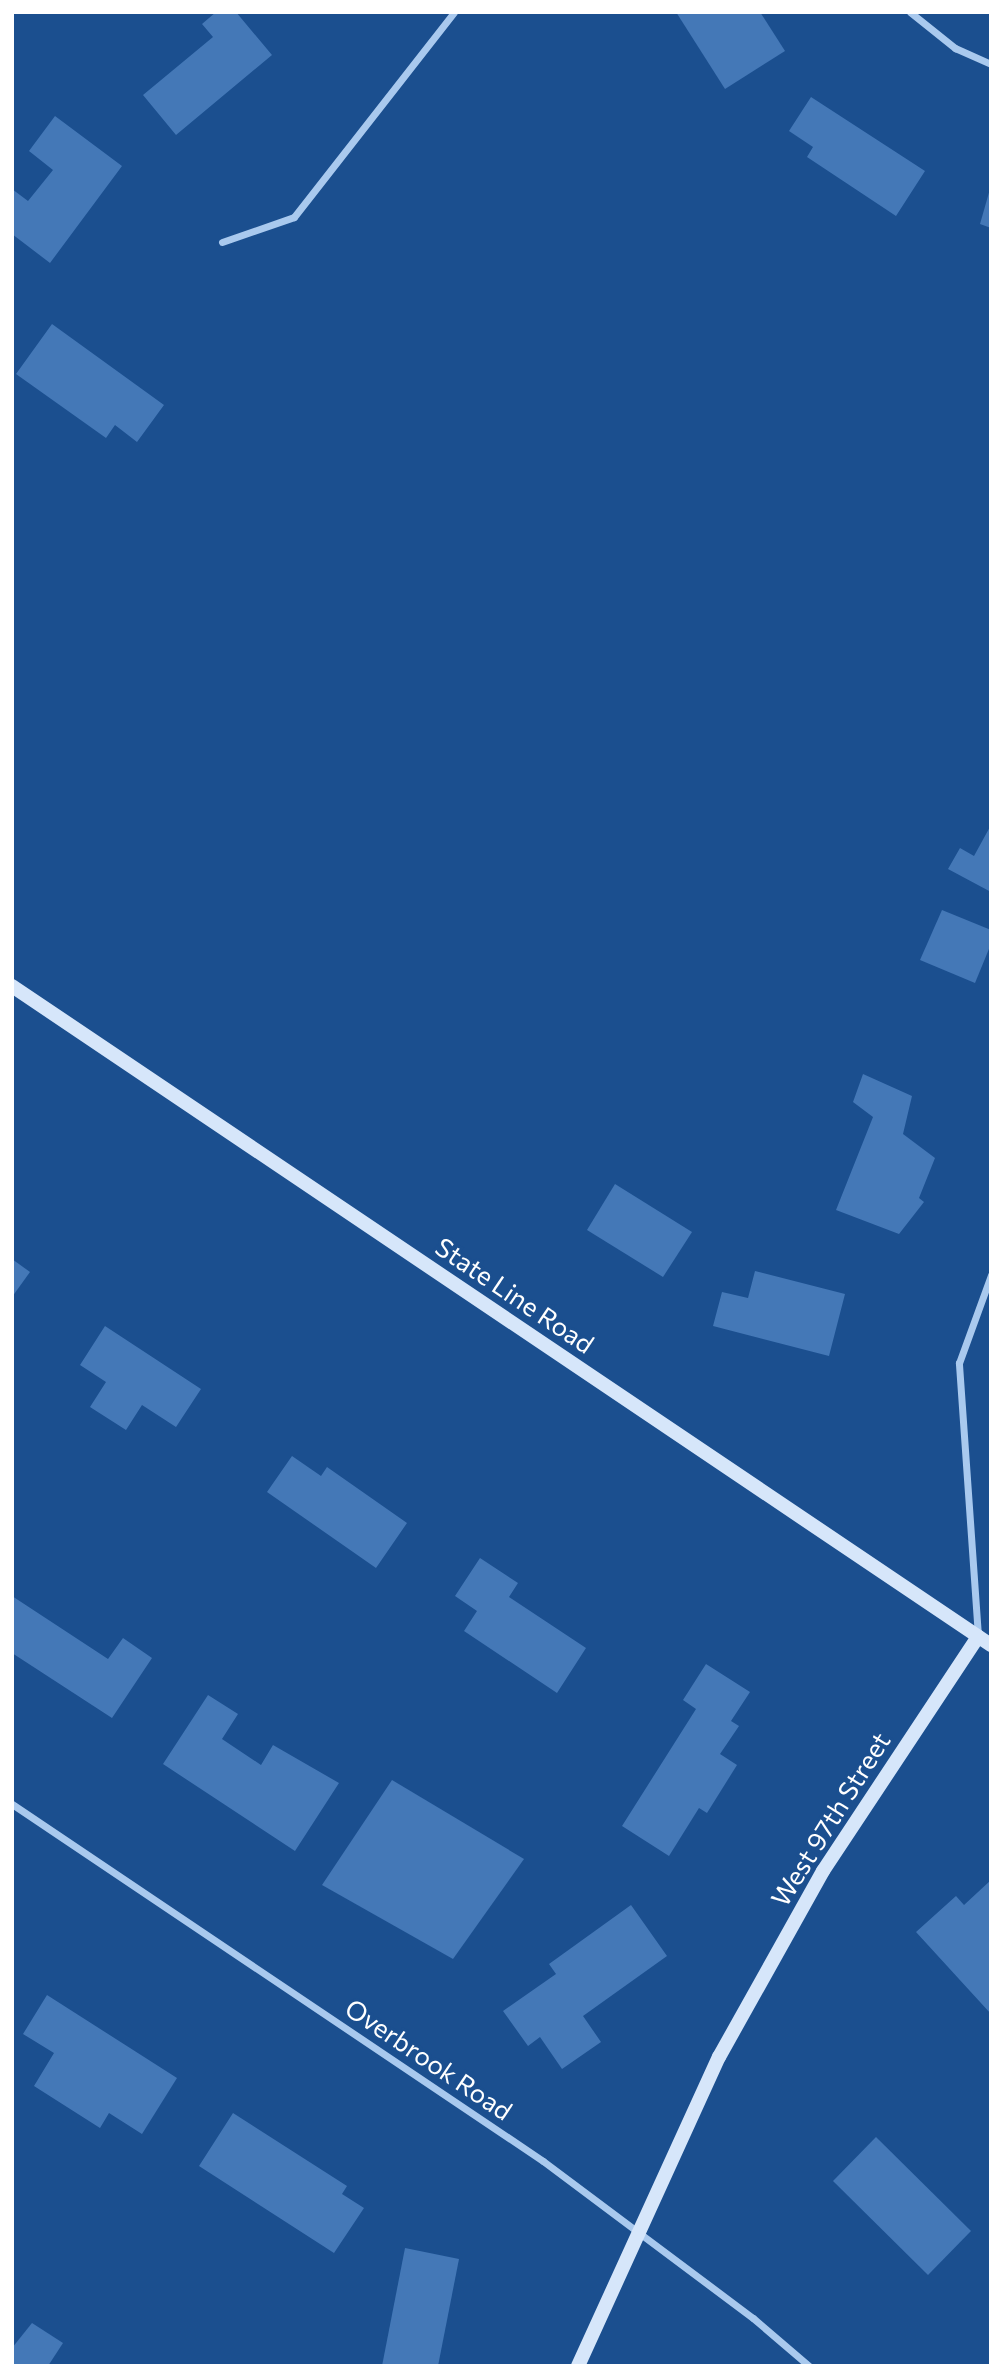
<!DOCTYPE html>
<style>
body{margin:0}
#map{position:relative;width:1003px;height:2378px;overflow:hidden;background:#1b4f8f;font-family:Commissioner,sans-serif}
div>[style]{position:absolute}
.building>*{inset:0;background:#4478b7}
.street>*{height:7px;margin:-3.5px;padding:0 3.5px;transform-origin:3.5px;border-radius:3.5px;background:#a9c9ee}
.secondary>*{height:14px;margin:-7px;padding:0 7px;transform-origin:7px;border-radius:7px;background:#d6e6fa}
span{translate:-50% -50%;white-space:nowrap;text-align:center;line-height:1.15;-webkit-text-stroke:6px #1b4f8f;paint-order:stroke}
.street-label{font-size:26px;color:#fff}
.frame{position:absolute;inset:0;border:14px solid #fff;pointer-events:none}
</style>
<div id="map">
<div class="building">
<div style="clip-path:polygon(216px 12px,236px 12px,272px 55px,176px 135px,143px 95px,213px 37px,202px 24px)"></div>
<div style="clip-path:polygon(676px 12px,760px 12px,785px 51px,725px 89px)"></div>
<div style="clip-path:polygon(811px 97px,925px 171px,896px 216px,807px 157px,813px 147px,789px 131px)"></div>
<div style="clip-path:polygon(55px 116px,122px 166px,50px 263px,12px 234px,12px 189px,28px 201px,53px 170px,29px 151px)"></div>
<div style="clip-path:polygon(990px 189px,991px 189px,991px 228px,980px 224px)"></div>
<div style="clip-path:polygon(52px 324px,164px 405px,137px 442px,115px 425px,106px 438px,16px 374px)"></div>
<div style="clip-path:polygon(991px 825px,991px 892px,948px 869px,960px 848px,974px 856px)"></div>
<div style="clip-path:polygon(942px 910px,991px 930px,991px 944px,975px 983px,920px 960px)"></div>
<div style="clip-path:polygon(863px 1074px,912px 1096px,903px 1134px,935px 1158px,919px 1198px,924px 1202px,899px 1234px,836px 1210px,873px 1117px,853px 1102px)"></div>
<div style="clip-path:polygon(615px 1184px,692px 1232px,663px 1277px,587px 1230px)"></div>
<div style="clip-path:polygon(12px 1259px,30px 1272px,12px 1297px)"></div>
<div style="clip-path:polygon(755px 1271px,845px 1294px,829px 1356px,713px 1326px,722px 1292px,748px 1298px)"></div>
<div style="clip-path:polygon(105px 1326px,201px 1389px,176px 1427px,142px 1405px,126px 1430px,90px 1407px,106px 1382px,80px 1365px)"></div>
<div style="clip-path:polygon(292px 1456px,321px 1476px,327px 1467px,407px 1523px,376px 1568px,267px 1492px)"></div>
<div style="clip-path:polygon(480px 1558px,518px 1583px,509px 1597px,586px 1648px,557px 1693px,464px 1631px,477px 1611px,455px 1596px)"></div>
<div style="clip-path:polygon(12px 1596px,108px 1659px,123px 1638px,152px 1658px,112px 1718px,12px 1653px)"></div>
<div style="clip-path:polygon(706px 1664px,750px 1692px,731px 1721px,739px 1726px,720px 1754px,737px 1765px,707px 1813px,699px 1808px,669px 1856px,622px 1826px,696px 1709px,683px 1700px)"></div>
<div style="clip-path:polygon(208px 1695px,238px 1714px,222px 1739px,261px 1765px,273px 1745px,339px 1783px,295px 1851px,163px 1764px)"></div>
<div style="clip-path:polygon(392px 1780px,524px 1859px,453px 1959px,322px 1885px)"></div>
<div style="clip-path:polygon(991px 1880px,991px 2014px,916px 1932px,956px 1896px,964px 1905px)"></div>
<div style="clip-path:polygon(631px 1905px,667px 1956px,583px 2016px,601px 2042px,562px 2069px,540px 2037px,528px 2046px,503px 2011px,556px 1974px,549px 1964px)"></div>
<div style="clip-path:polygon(47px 1995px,177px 2078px,142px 2134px,109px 2113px,100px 2128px,34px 2086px,54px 2053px,23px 2034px)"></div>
<div style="clip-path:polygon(233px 2113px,347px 2186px,342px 2194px,364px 2208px,334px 2253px,199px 2166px)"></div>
<div style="clip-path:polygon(876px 2137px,971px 2231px,928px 2275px,833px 2181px)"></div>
<div style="clip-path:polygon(405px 2248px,459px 2259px,438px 2366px,382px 2366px)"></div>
<div style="clip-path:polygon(32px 2323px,63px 2343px,48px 2366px,12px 2366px,12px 2348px)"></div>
</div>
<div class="street">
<div style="left:910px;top:12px;width:58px;rotate:38.7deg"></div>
<div style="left:955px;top:48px;width:39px;rotate:24deg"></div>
<div style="left:222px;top:242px;width:76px;rotate:-19.1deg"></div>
<div style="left:294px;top:217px;width:260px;rotate:-52deg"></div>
<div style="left:978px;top:1636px;width:274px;rotate:-94deg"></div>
<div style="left:959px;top:1363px;width:94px;rotate:-70deg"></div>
<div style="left:12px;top:1804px;width:640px;rotate:33.91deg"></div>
<div style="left:543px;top:2161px;width:262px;rotate:36.8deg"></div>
<div style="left:753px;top:2318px;width:74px;rotate:40.6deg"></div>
</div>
<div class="secondary">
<div style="left:12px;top:986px;width:1180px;rotate:33.95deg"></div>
<div style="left:578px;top:2366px;width:340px;rotate:-65.5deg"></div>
<div style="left:719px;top:2057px;width:213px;rotate:-60.8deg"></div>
<div style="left:823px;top:1871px;width:281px;rotate:-56.5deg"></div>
</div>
<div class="street-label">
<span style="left:515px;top:1295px;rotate:34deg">State Line Road</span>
<span style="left:830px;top:1819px;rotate:-58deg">West 97th Street</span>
<span style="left:429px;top:2059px;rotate:34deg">Overbrook Road</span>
</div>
<div class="frame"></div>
</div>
